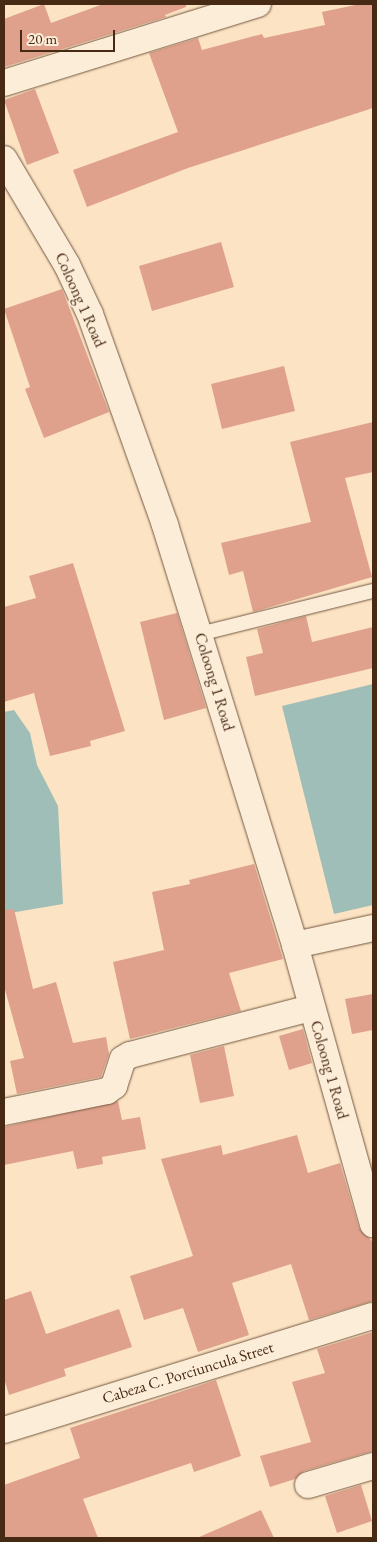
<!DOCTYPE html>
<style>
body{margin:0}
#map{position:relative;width:377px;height:1542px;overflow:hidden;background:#fbe3c3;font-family:"EB Garamond",serif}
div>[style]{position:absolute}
.water>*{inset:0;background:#9fbeb8}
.building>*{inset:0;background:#e0a18c}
.roads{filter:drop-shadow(0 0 1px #745840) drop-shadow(0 0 1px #745840)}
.lane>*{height:14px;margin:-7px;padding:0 7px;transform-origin:7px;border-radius:7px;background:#fcedd8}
.street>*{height:26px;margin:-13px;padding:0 13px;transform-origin:13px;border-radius:13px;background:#fcedd8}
span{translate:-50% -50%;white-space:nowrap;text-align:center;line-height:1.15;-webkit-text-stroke:4px #fcedd8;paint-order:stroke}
.street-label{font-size:16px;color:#472a14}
.frame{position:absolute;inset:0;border:5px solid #472a14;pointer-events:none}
.scale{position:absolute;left:20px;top:30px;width:95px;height:22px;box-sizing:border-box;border:2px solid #472a14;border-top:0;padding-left:6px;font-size:15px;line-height:18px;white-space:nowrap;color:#472a14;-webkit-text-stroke:4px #fcedd8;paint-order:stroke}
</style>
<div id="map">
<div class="water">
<div style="clip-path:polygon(373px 684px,373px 905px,334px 914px,282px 706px)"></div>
<div style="clip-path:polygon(14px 710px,30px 733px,37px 765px,58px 806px,63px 904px,4px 914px,4px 712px)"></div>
</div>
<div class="building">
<div style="clip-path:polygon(44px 4px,51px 23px,103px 4px,186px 4px,186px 7px,165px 15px,166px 17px,4px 67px,4px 19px)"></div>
<div style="clip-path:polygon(360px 4px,373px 4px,373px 108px,188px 168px,87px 207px,73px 170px,178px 132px,149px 53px,198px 38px,202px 50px,262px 34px,264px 38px,325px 25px,322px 12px)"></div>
<div style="clip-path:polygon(35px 89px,59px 153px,27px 165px,4px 100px)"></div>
<div style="clip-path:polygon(221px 242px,234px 287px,152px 311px,139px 266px)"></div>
<div style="clip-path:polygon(62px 289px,109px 412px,44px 438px,25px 389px,30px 387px,4px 309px)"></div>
<div style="clip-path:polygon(284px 366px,295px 411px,222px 429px,211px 384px)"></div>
<div style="clip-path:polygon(373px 422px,373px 472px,345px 478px,372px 577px,253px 612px,243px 571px,229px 575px,221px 543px,311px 522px,290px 442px)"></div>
<div style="clip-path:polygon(73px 563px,125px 731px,90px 741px,91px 746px,50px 756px,34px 693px,4px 702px,4px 607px,36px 598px,29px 576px)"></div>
<div style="clip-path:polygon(177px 613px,206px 708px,164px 720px,140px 622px)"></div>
<div style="clip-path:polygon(306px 616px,312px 642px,373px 627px,373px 668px,255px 696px,246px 657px,263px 653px,257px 629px)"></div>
<div style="clip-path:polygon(254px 864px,283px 959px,229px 973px,241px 1011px,130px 1039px,113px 962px,164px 950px,152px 892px,190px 884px,189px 880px)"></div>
<div style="clip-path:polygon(14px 909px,33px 989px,56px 982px,73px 1043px,106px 1037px,109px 1054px,101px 1077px,17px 1094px,10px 1061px,24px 1058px,4px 986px,4px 910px)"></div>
<div style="clip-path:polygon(373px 994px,373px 1030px,352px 1034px,345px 999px)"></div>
<div style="clip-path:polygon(303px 1029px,312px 1063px,289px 1070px,279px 1036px)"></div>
<div style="clip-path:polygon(224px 1046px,234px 1096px,200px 1103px,190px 1055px)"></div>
<div style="clip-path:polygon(118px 1101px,122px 1120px,140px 1117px,146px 1149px,102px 1157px,103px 1164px,77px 1169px,73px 1151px,4px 1165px,4px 1127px)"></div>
<div style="clip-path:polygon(297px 1135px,308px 1173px,340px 1163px,359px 1228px,373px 1242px,373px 1301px,309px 1320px,291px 1264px,232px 1283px,249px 1335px,198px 1352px,183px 1308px,144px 1320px,130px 1276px,193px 1256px,161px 1159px,221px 1145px,223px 1155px)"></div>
<div style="clip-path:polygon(31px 1291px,46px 1334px,119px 1309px,132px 1347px,64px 1369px,66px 1376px,9px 1395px,4px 1378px,4px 1300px)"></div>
<div style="clip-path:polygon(373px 1332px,373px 1451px,304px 1471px,295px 1479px,270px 1487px,260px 1456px,311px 1442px,292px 1382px,325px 1373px,317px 1349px)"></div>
<div style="clip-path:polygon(216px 1380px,241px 1456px,194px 1472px,191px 1463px,83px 1499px,98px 1538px,4px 1538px,4px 1485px,80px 1458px,70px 1428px)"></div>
<div style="clip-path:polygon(361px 1485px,372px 1521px,337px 1533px,325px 1496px)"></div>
<div style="clip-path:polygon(261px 1510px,274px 1538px,197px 1538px)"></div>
</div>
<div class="roads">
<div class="lane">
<div style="left:199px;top:634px;width:179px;rotate:-13.9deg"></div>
</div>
<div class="street">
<div style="left:4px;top:83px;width:266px;rotate:-17.3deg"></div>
<div style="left:4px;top:159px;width:123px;rotate:59.3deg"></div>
<div style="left:67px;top:265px;width:54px;rotate:64.9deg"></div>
<div style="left:90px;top:314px;width:224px;rotate:70.4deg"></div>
<div style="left:165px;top:525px;width:440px;rotate:72.8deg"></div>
<div style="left:295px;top:945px;width:290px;rotate:74.4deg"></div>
<div style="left:295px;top:945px;width:80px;rotate:-12.3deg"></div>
<div style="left:4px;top:1112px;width:105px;rotate:-11.5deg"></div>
<div style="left:107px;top:1091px;width:9px;rotate:-36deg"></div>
<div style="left:114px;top:1086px;width:28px;rotate:-72deg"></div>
<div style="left:123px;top:1059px;width:8px;rotate:-30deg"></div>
<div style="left:130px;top:1055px;width:187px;rotate:-14.6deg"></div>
<div style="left:4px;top:1430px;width:386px;rotate:-17.2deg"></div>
<div style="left:308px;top:1485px;width:68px;rotate:-16.3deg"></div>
</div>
</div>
<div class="street-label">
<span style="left:80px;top:300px;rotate:66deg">Coloong 1 Road</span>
<span style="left:214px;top:682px;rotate:73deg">Coloong 1 Road</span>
<span style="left:329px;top:1070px;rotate:74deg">Coloong 1 Road</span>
<span style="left:188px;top:1373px;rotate:-17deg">Cabeza C. Porciuncula Street</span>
</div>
<div class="frame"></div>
<div class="scale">20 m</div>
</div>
